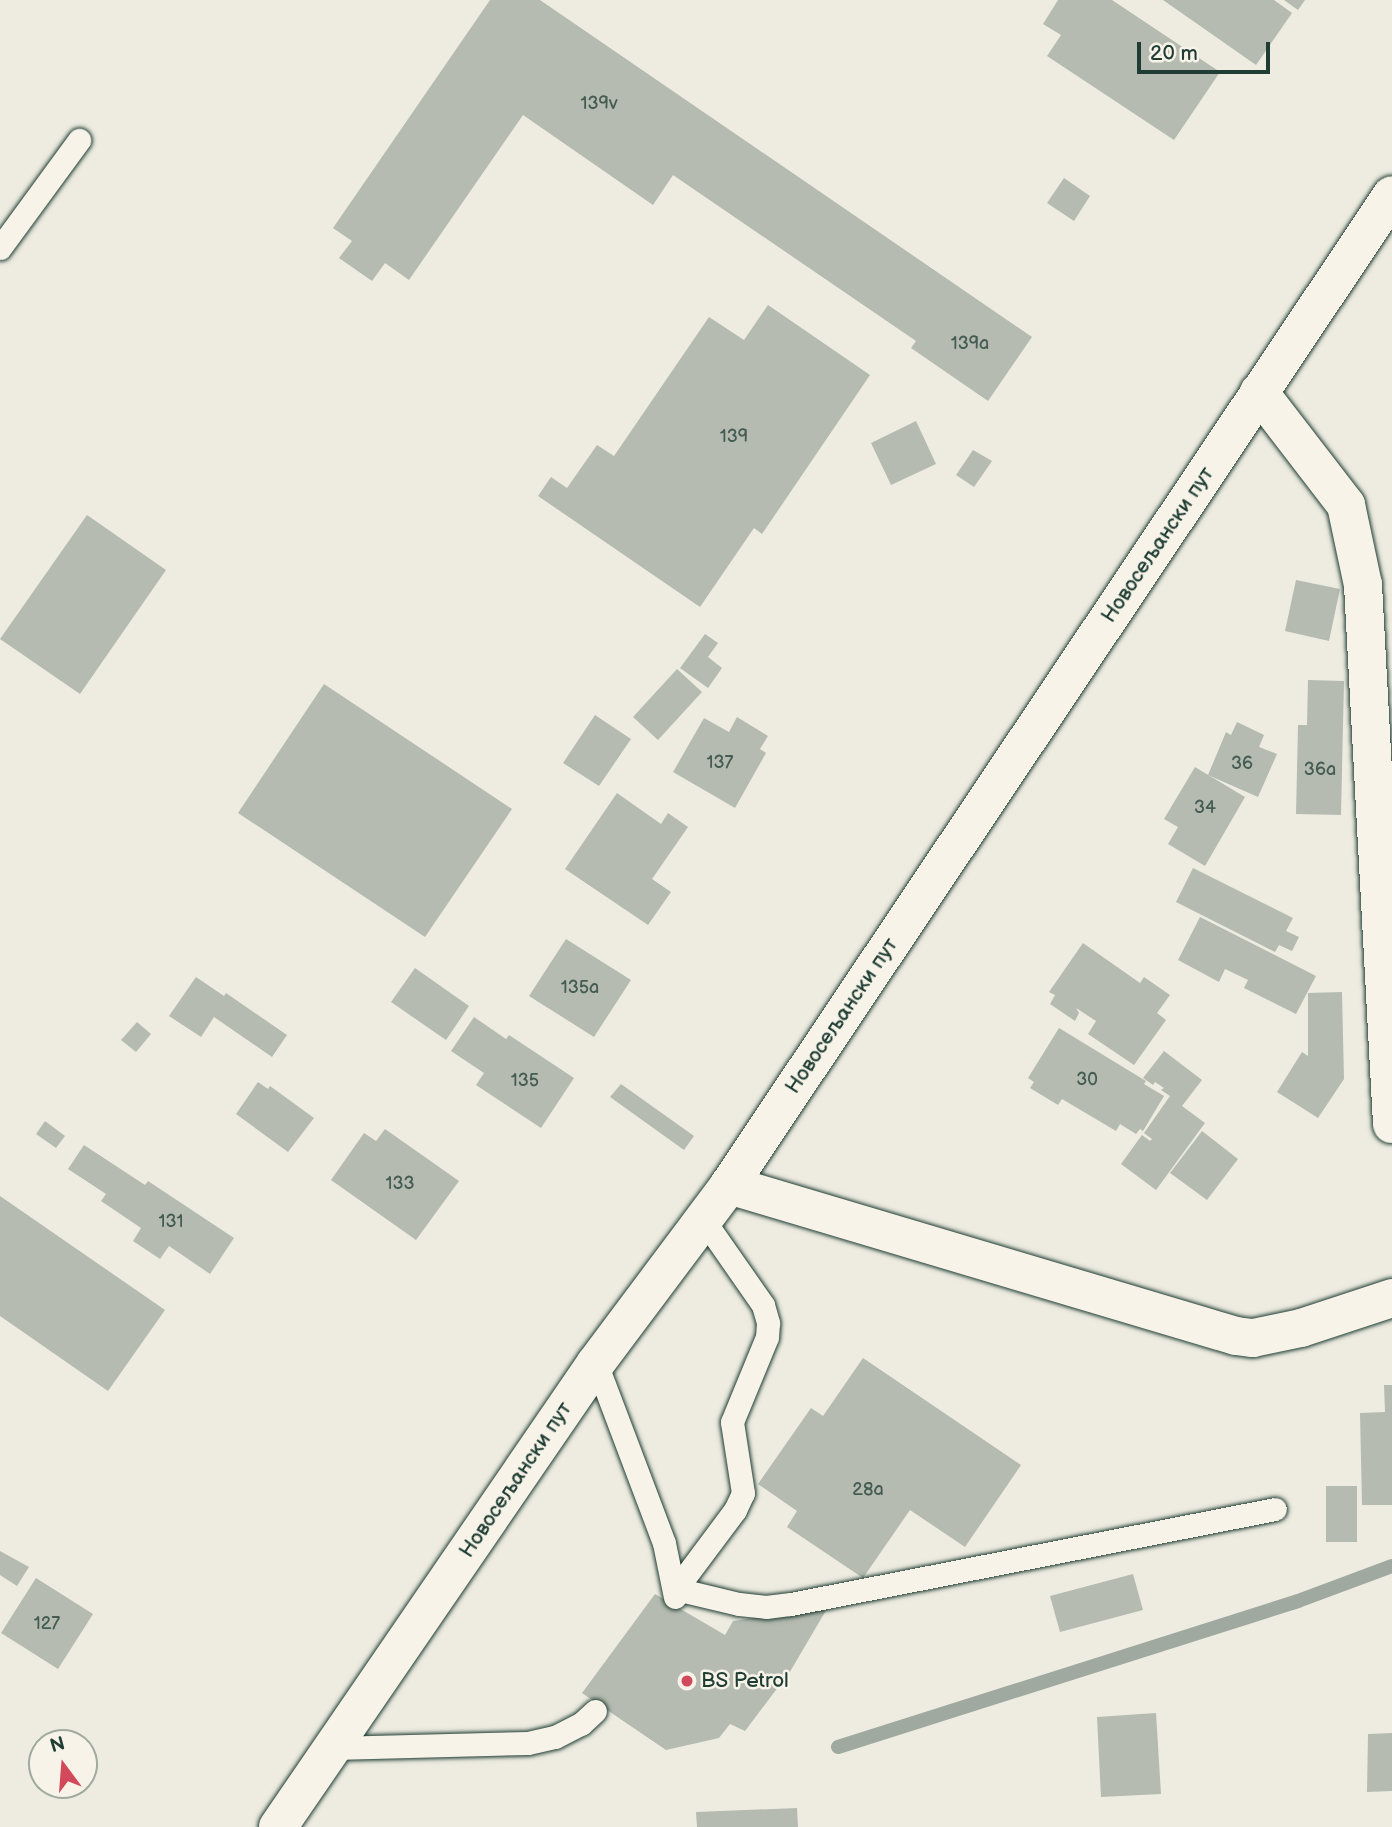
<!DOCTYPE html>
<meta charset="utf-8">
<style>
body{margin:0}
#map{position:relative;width:1392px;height:1827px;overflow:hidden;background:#eeece1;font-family:"Balsamiq Sans",sans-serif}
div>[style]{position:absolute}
.stream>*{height:14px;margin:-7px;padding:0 7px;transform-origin:7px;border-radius:7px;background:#9fa99f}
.building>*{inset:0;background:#b5bbb0}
.roads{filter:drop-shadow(0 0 2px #1f3d34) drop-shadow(0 0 2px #1f3d34)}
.service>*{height:23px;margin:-11.5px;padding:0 11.5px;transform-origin:11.5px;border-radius:11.5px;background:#f7f3e8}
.minor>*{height:38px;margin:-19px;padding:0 19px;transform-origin:19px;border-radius:19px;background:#f7f3e8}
.primary>*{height:38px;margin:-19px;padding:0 19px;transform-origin:19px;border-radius:19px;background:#f7f3e8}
.dots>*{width:19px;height:19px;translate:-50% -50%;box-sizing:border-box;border:4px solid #f7f3e8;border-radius:50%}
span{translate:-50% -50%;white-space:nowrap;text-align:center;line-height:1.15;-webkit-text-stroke:5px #f7f3e8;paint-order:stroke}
.number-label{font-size:18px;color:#445c53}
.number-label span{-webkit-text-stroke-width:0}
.street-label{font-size:21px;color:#1f3d34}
.poi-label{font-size:21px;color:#1f3d34}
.left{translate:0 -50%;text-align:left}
.north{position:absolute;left:28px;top:1729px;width:70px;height:70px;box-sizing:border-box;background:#f7f3e8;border:2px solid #a1aaa0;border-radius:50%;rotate:344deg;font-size:19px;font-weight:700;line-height:28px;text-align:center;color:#1f3d34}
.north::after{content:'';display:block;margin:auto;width:24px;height:32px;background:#d1495b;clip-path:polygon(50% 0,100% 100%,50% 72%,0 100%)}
.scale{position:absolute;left:1137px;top:42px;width:133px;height:32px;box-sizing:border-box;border:4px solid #1f3d34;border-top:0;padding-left:9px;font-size:21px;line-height:24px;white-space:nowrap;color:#1f3d34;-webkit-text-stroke:5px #f7f3e8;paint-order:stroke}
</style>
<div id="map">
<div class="stream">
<div style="left:838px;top:1747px;width:483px;rotate:-17.6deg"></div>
<div style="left:1298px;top:1601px;width:100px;rotate:-20.4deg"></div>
</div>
<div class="building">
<div style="clip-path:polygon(490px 0,540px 0,1032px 337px,988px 401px,911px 348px,916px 341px,673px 175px,653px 205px,523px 115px,409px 280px,385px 263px,372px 281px,339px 258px,352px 241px,333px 228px)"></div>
<div style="clip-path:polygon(1058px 0,1112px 0,1220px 72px,1174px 140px,1047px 56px,1061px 35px,1043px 24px)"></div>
<div style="clip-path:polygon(1163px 0,1274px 0,1292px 13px,1256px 65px)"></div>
<div style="clip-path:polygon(1284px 0,1305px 0,1298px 10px)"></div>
<div style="clip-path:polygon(1064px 178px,1090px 196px,1074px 221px,1047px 203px)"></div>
<div style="clip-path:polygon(768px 305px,870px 375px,762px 534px,754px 528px,700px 607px,538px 496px,551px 477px,567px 488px,597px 445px,614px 456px,709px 317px,744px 340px)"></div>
<div style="clip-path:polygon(916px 421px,936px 464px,891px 485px,871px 443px)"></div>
<div style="clip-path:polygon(973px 450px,992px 461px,974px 487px,956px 475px)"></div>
<div style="clip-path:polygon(87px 515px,166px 570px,80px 694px,0 639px)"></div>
<div style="clip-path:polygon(1296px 580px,1340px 589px,1329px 641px,1285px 631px)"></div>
<div style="clip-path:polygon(705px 634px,718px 643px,708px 657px,722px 668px,708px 688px,680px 668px)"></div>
<div style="clip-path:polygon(677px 669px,702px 692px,658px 740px,633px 717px)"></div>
<div style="clip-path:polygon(1308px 680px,1344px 681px,1341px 815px,1296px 814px,1298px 725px,1307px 725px)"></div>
<div style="clip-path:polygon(324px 684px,512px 809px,425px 937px,238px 813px)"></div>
<div style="clip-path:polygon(595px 715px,631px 739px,599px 786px,563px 763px)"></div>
<div style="clip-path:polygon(737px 717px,768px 736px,760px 749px,766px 753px,735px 808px,673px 772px,704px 718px,729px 732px)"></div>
<div style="clip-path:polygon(1237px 722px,1264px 735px,1259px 747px,1277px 754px,1258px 797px,1208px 775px,1226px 732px,1231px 735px)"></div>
<div style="clip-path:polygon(1195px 767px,1245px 797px,1205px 866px,1168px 844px,1178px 827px,1164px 819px)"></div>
<div style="clip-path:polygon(617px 793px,661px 824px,668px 813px,688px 827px,652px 879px,671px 892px,648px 925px,565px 869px)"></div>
<div style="clip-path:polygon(1193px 868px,1293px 918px,1286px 931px,1299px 937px,1292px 951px,1279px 945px,1275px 952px,1176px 902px)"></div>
<div style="clip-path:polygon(1200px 917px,1316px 976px,1296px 1014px,1244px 988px,1248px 980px,1225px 969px,1219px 982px,1178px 960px)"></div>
<div style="clip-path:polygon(566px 939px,631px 980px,594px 1037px,529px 996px)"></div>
<div style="clip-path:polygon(1083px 943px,1140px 983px,1144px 977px,1170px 995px,1157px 1013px,1166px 1020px,1134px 1065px,1088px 1034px,1096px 1021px,1076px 1008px,1079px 1013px,1075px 1021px,1050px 1004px,1055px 995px,1049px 992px)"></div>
<div style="clip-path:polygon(415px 968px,469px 1006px,446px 1040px,391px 1002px)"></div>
<div style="clip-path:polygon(196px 977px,224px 996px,226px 993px,287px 1035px,272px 1057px,214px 1017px,201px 1037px,169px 1016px)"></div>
<div style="clip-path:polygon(1342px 992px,1344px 1079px,1318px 1118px,1277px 1092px,1302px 1052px,1308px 1056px,1308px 993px)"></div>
<div style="clip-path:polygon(474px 1017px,506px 1039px,509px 1035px,574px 1078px,541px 1128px,476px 1085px,484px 1073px,451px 1051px)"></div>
<div style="clip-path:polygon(137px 1022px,151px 1034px,136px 1052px,121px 1040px)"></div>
<div style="clip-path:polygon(1059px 1028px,1146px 1081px,1144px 1084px,1164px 1096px,1143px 1131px,1140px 1129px,1136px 1134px,1120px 1124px,1116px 1131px,1062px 1099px,1058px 1105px,1030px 1088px,1034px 1082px,1028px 1078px)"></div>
<div style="clip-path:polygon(1164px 1051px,1202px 1080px,1182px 1106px,1205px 1123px,1156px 1190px,1121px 1164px,1142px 1135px,1150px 1141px,1152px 1139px,1144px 1133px,1170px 1096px,1161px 1090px,1164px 1088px,1155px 1082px,1153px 1085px,1143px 1078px)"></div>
<div style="clip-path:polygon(258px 1082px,268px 1089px,270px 1086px,314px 1118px,288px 1152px,236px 1114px)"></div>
<div style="clip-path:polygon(621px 1084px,694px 1136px,684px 1150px,610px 1097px)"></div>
<div style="clip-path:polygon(45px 1121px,65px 1136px,56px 1148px,36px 1134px)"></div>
<div style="clip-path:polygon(385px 1129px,459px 1181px,416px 1240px,331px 1180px,364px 1133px,376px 1141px)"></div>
<div style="clip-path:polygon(1202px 1131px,1238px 1159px,1207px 1200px,1170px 1173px)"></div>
<div style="clip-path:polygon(84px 1145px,145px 1185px,148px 1181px,234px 1238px,210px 1274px,169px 1246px,160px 1259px,133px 1241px,141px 1228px,101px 1201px,106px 1194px,68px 1169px)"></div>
<div style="clip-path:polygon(0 1196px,165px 1310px,108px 1391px,0 1316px)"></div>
<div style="clip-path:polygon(863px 1358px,1021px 1465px,965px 1547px,910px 1510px,863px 1578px,787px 1527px,797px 1511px,758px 1484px,811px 1408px,823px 1416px)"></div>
<div style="clip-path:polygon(1384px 1385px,1392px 1385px,1392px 1505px,1362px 1505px,1360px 1413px,1385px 1412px)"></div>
<div style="clip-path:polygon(1326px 1486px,1357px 1486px,1357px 1542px,1326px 1542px)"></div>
<div style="clip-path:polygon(0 1551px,29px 1567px,17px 1586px,0 1575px)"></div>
<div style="clip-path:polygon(1133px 1574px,1143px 1610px,1060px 1632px,1050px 1596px)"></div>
<div style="clip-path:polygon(36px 1578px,93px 1614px,58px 1669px,1px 1633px)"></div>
<div style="clip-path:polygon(655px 1594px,725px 1635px,733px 1621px,828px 1607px,791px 1670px,745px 1731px,730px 1724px,719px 1738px,666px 1750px,582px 1693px)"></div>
<div style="clip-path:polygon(1156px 1713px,1161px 1794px,1101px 1797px,1097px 1717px)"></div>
<div style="clip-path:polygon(1392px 1733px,1392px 1791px,1367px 1792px,1368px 1734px)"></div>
<div style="clip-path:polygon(797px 1808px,798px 1827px,697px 1827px,696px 1812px)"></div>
</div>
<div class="roads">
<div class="service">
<div style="left:0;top:248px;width:134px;rotate:-53.8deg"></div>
<div style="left:703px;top:1219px;width:105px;rotate:55.1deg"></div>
<div style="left:763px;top:1305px;width:19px;rotate:74deg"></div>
<div style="left:768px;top:1323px;width:14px;rotate:94deg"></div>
<div style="left:767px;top:1337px;width:92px;rotate:112.4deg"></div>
<div style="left:732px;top:1422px;width:72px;rotate:81.2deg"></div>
<div style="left:743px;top:1493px;width:19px;rotate:115deg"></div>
<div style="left:735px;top:1510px;width:99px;rotate:126.8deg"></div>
<div style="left:676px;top:1589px;width:65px;rotate:13.4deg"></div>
<div style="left:739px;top:1604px;width:27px;rotate:6deg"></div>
<div style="left:766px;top:1607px;width:25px;rotate:-7deg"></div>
<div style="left:791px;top:1604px;width:493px;rotate:-11.1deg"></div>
<div style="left:596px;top:1363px;width:192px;rotate:69.3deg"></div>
<div style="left:664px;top:1543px;width:55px;rotate:78.5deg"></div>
<div style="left:333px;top:1748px;width:195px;rotate:-1.5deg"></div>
<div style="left:528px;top:1743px;width:28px;rotate:-13deg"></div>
<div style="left:555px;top:1737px;width:29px;rotate:-27deg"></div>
<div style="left:581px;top:1724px;width:19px;rotate:-43deg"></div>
</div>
<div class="minor">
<div style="left:1259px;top:392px;width:143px;rotate:52.4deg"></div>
<div style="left:1346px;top:505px;width:82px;rotate:78deg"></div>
<div style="left:1363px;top:585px;width:540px;rotate:86.92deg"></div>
<div style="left:729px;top:1185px;width:529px;rotate:16.59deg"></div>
<div style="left:1236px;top:1336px;width:17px;rotate:7deg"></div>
<div style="left:1253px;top:1338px;width:49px;rotate:-11.8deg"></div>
<div style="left:1301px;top:1328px;width:96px;rotate:-18.2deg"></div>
</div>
<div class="primary">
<div style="left:278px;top:1827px;width:563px;rotate:-55.58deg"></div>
<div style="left:596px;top:1363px;width:222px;rotate:-53.2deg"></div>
<div style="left:729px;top:1185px;width:1191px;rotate:-56.19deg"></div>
</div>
</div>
<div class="dots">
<div style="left:687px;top:1681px;background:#d1495b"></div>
</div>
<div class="number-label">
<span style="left:599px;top:104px">139v</span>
<span style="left:970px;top:344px">139a</span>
<span style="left:734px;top:437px">139</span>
<span style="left:720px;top:763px">137</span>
<span style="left:1242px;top:764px">36</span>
<span style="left:1320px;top:770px">36a</span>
<span style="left:1205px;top:808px">34</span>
<span style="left:580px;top:988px">135a</span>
<span style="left:1087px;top:1080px">30</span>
<span style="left:525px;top:1081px">135</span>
<span style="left:400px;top:1184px">133</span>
<span style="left:171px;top:1222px">131</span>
<span style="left:868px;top:1490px">28a</span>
<span style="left:47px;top:1624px">127</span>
</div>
<div class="street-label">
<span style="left:1158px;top:545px;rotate:-56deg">Новосељански пут</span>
<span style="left:842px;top:1016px;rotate:-56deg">Новосељански пут</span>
<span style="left:516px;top:1480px;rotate:-56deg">Новосељански пут</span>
</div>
<div class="poi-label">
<span class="left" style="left:701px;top:1681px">BS Petrol</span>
</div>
<div class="north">N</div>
<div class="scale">20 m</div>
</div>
